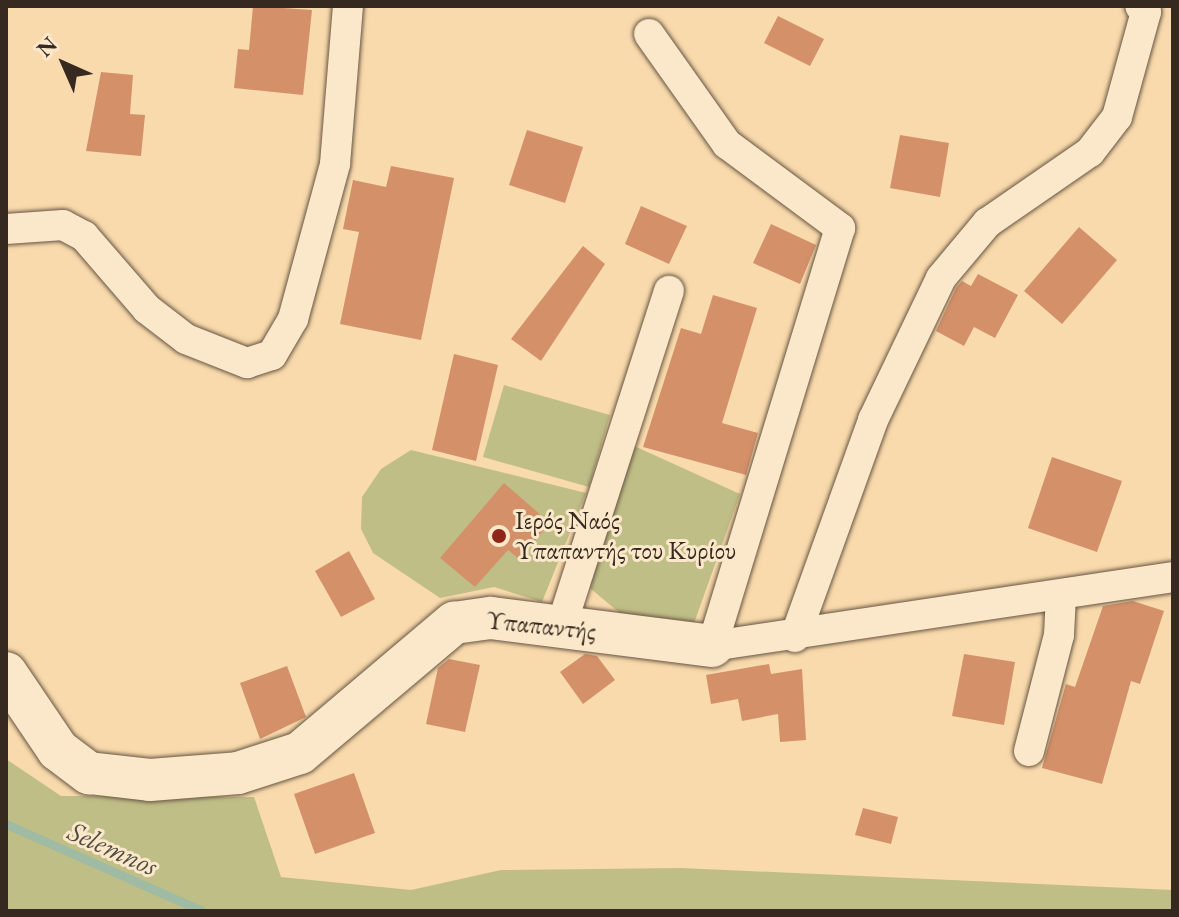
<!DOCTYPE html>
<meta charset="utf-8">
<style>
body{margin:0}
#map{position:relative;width:1179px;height:917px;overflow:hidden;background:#f9daac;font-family:"EB Garamond",serif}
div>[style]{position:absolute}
.green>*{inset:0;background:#c0be87}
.stream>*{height:9px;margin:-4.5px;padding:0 4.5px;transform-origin:4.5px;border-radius:4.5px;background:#9fbba4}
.building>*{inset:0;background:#d49069}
.roads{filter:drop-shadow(0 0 2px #675643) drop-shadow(0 0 2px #675643)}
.street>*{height:30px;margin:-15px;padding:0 15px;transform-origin:15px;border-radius:15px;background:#fbe7c9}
.secondary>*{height:42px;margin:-21px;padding:0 21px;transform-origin:21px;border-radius:21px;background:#fbe7c9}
.dots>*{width:22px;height:22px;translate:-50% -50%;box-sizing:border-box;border:4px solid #fbe7c9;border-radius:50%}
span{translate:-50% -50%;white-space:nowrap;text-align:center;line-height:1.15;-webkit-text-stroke:6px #fbe7c9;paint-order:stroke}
.poi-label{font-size:26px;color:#362a20}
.left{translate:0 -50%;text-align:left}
.street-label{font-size:26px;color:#362a20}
.water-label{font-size:28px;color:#504e41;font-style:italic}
.frame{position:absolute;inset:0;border:8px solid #362a20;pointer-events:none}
.north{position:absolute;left:24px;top:24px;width:80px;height:80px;-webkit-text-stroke:6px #fbe7c9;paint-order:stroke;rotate:315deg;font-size:22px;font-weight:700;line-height:32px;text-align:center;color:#362a20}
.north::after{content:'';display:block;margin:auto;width:28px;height:36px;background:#362a20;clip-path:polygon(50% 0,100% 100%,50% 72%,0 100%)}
</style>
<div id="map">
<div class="green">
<div style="clip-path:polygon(504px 385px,610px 415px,589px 487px,483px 457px)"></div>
<div style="clip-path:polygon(632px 445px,740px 494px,692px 629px,627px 619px,591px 589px,588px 579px)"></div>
<div style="clip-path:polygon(411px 450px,586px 493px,542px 602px,494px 587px,440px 598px,373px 553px,361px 529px,362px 497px,381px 469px)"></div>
<div style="clip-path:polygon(6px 759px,61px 796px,254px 797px,281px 877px,411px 890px,501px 870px,681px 868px,1173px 890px,1173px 911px,6px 911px)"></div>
</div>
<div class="stream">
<div style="left:6px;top:824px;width:214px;rotate:23.9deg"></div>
</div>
<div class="building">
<div style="clip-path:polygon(253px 6px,312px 10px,303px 95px,234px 88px,238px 49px,249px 50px)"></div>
<div style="clip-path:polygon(778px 16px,824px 39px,810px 66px,764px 43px)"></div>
<div style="clip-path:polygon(101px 72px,133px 75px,130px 114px,145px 115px,141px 156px,86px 151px)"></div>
<div style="clip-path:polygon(527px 130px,583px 147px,565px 203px,509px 185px)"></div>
<div style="clip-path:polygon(900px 135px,949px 143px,940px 197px,890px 188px)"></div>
<div style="clip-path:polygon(391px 166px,454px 178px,421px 340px,340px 324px,359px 232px,343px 229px,353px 180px,386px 187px)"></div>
<div style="clip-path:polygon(641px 206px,687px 226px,669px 264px,625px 244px)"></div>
<div style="clip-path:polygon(771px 224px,816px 245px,800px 284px,753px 263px)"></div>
<div style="clip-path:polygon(1079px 227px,1117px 260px,1062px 324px,1024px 291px)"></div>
<div style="clip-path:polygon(583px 246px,605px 264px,541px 361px,511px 339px)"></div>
<div style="clip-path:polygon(978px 274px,1018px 295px,995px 338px,974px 327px,964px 346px,936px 331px,956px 288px,962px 281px,971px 286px)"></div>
<div style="clip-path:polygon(713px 295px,757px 308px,722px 423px,758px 433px,746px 475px,643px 447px,681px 328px,701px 334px)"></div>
<div style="clip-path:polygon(454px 354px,498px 365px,476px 461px,432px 450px)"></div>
<div style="clip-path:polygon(1052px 457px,1122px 481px,1097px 552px,1028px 528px)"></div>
<div style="clip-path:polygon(504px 483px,550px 523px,519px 559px,508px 550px,475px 587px,440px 558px)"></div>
<div style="clip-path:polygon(349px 551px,375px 599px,341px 617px,315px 571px)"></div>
<div style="clip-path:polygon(1133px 601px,1164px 611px,1140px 684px,1131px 681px,1102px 784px,1042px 768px,1066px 684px,1075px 687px,1103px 606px)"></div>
<div style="clip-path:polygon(585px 654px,597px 656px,615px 680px,583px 704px,560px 672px)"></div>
<div style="clip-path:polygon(964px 654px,1015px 662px,1004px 725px,952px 716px)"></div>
<div style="clip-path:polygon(449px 659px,480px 665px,465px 732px,426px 724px,438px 668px)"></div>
<div style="clip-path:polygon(769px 664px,771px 674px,802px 669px,806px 740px,780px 742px,778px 714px,742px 721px,738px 699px,711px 704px,706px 675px)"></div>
<div style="clip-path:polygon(287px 666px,306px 717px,260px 739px,240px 683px)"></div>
<div style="clip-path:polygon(354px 773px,375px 833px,315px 854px,294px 794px)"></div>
<div style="clip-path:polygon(863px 808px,898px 817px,891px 844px,855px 835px)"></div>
</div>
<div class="roads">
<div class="street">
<div style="left:649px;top:34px;width:135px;rotate:54.7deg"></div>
<div style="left:727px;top:144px;width:141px;rotate:36.6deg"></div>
<div style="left:840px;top:228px;width:437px;rotate:107deg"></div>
<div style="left:712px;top:646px;width:466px;rotate:-8.5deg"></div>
<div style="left:6px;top:229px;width:57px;rotate:-4deg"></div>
<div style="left:63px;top:225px;width:24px;rotate:28deg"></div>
<div style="left:84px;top:236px;width:96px;rotate:49.2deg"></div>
<div style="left:147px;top:309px;width:49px;rotate:37.6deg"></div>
<div style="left:186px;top:339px;width:66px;rotate:21.5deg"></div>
<div style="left:247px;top:363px;width:26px;rotate:-18deg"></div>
<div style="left:272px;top:355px;width:42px;rotate:-59.7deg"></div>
<div style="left:293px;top:319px;width:161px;rotate:-74.8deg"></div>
<div style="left:335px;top:164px;width:159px;rotate:-85.3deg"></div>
<div style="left:562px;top:624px;width:350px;rotate:-72.2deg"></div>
<div style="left:795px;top:637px;width:231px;rotate:-70.2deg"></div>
<div style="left:873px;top:420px;width:157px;rotate:-64.4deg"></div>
<div style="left:941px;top:278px;width:72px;rotate:-50.1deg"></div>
<div style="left:987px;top:223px;width:125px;rotate:-34.6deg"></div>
<div style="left:1090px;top:152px;width:44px;rotate:-52.4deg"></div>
<div style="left:1117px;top:117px;width:109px;rotate:-74.6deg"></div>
<div style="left:1146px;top:12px;width:8px;rotate:-135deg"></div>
<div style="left:1029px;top:751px;width:120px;rotate:-75.5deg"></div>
<div style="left:1059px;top:635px;width:40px;rotate:-87.1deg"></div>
</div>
<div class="secondary">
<div style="left:6px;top:673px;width:93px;rotate:56deg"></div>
<div style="left:58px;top:750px;width:39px;rotate:37deg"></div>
<div style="left:89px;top:773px;width:61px;rotate:6.5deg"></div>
<div style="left:150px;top:780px;width:88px;rotate:-4.5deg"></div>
<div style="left:238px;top:773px;width:65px;rotate:-17.9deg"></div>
<div style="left:300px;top:753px;width:202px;rotate:-40.2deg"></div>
<div style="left:454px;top:623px;width:37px;rotate:-8deg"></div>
<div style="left:491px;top:618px;width:223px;rotate:7.2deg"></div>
</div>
</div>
<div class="dots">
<div style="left:499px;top:536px;background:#8f2418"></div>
</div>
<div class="poi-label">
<span class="left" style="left:515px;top:536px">Ιερός Ναός<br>Υπαπαντής του Κυρίου</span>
</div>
<div class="street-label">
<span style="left:541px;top:626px;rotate:6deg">Υπαπαντής</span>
</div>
<div class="water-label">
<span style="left:113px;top:848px;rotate:24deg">Selemnos</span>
</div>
<div class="frame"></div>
<div class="north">N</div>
</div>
